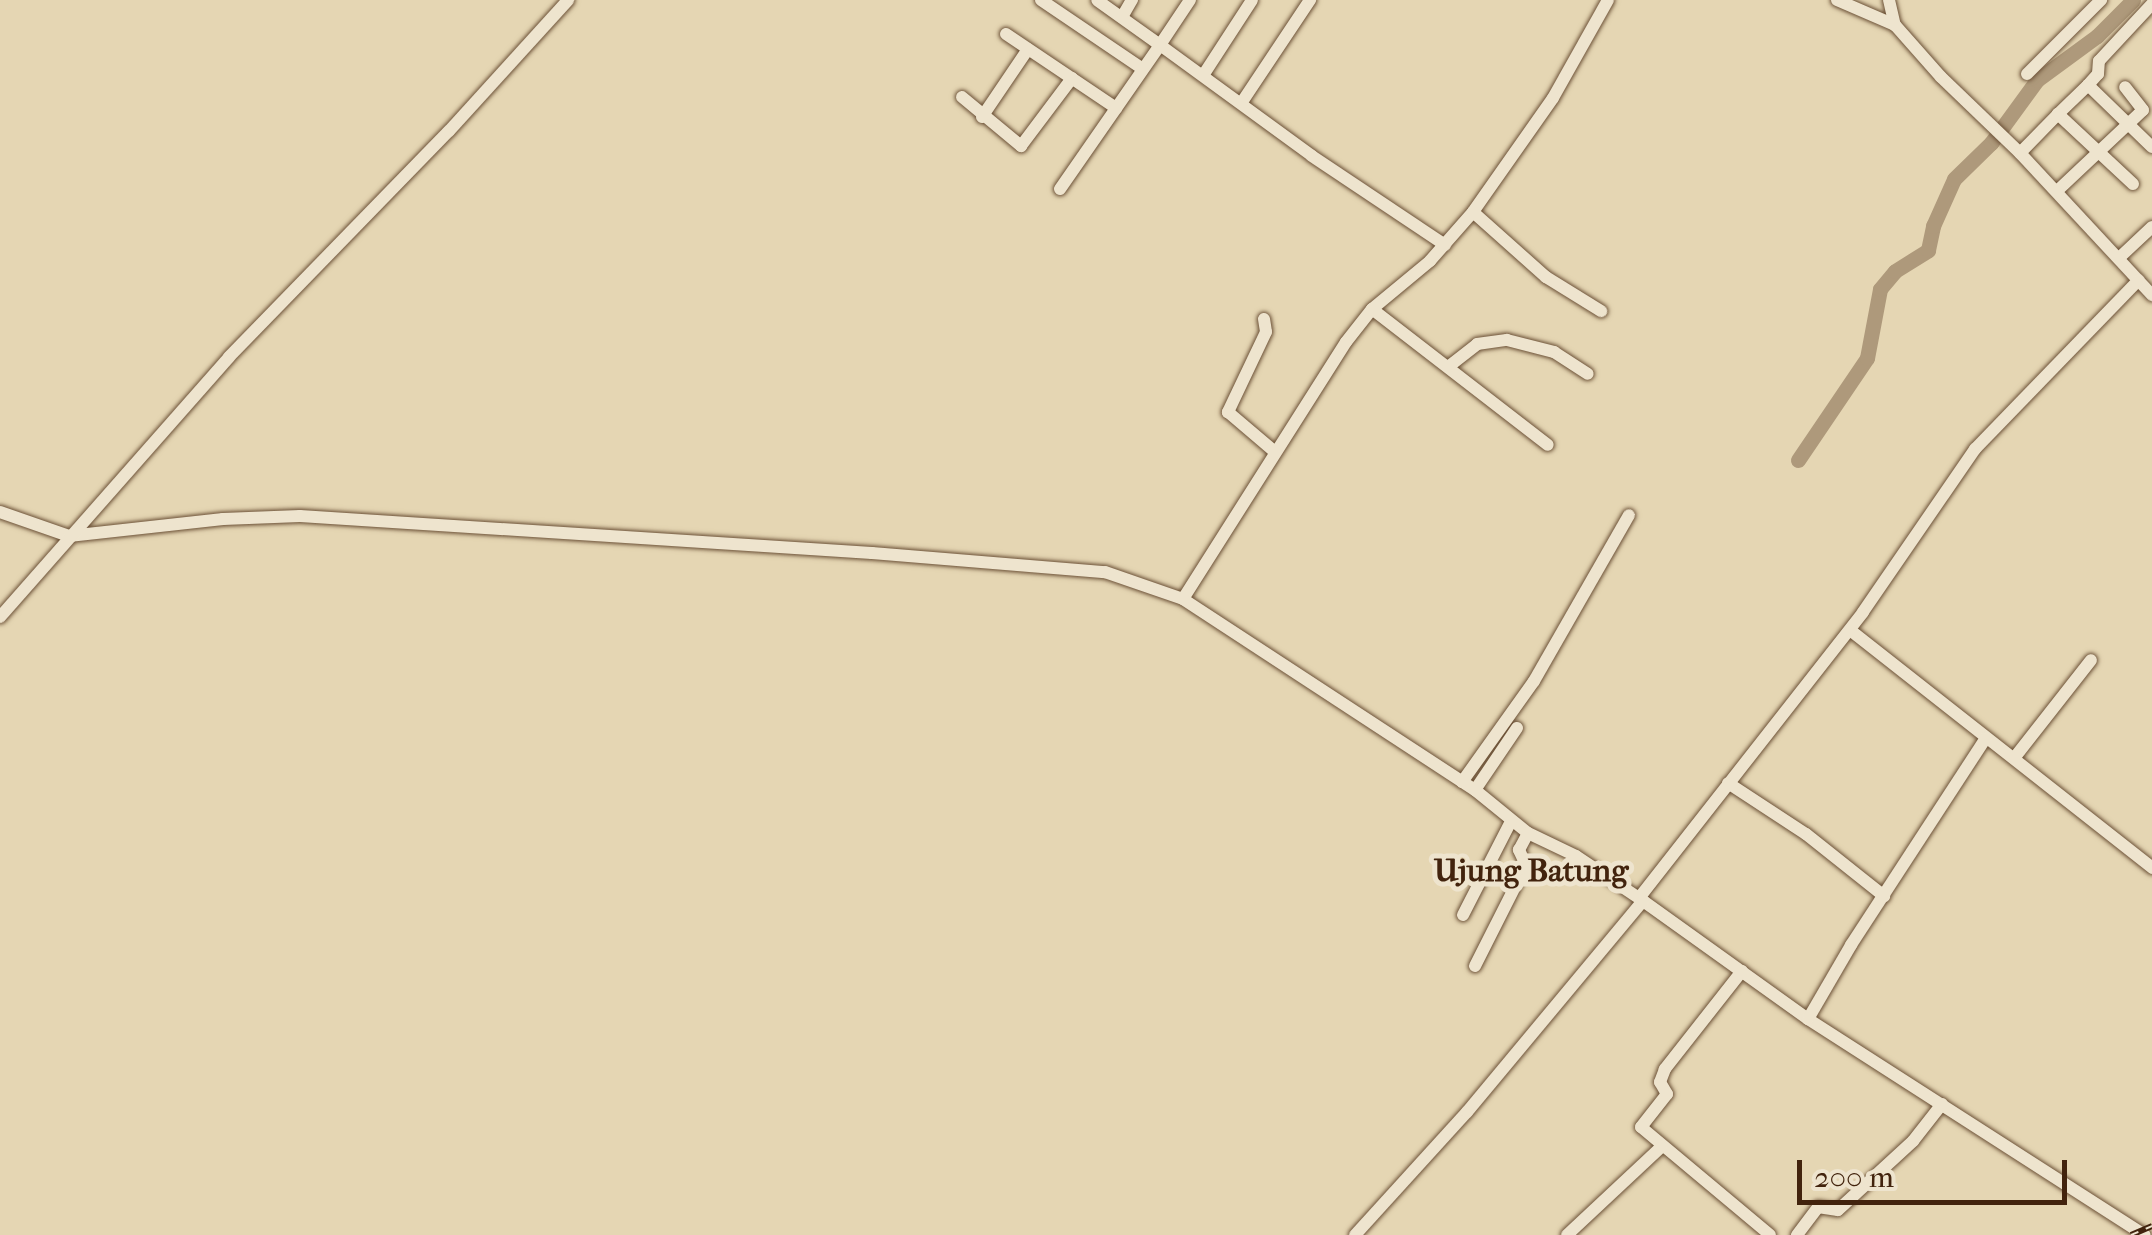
<!DOCTYPE html>
<style>
body{margin:0}
#map{position:relative;width:2152px;height:1235px;overflow:hidden;background:#e5d6b3;font-family:"IM FELL French Canon",serif}
div>[style]{position:absolute}
.river>*{height:15px;margin:-7.5px;padding:0 7.5px;transform-origin:7.5px;border-radius:7.5px;background:#ae997b}
.roads{filter:drop-shadow(0 0 2px #6b5036) drop-shadow(0 0 2px #6b5036)}
.minor>*{height:12px;margin:-6px;padding:0 6px;transform-origin:6px;border-radius:6px;background:#eee4ce}
.rail>*{height:6px;margin-top:-3px;transform-origin:0;background:repeating-linear-gradient(90deg,#eee4ce 0 8px,#42230d 0 16px);box-sizing:border-box;border-block:2px solid #42230d}
span{translate:-50% -50%;white-space:nowrap;text-align:center;line-height:1.15;-webkit-text-stroke:10px #eee4ce;paint-order:stroke}
.quarter-label{font-size:32px;color:#42230d;font-weight:700}
.scale{position:absolute;left:1797px;top:1160px;width:270px;height:45px;box-sizing:border-box;border:5px solid #42230d;border-top:0;padding-left:12px;font-size:30px;line-height:35px;white-space:nowrap;color:#42230d;-webkit-text-stroke:8px #eee4ce;paint-order:stroke}
</style>
<div id="map">
<div class="river">
<div style="left:1798px;top:460px;width:123px;rotate:-55.9deg"></div>
<div style="left:1867px;top:358px;width:70px;rotate:-79.3deg"></div>
<div style="left:1880px;top:289px;width:23px;rotate:-50deg"></div>
<div style="left:1895px;top:271px;width:39px;rotate:-32deg"></div>
<div style="left:1928px;top:250px;width:25px;rotate:-78deg"></div>
<div style="left:1933px;top:226px;width:51px;rotate:-65.9deg"></div>
<div style="left:1954px;top:179px;width:52px;rotate:-44.2deg"></div>
<div style="left:1991px;top:143px;width:78px;rotate:-53.9deg"></div>
<div style="left:2037px;top:80px;width:74px;rotate:-36.3deg"></div>
<div style="left:2097px;top:36px;width:51px;rotate:-45deg"></div>
</div>
<div class="roads">
<div class="minor">
<div style="left:1041px;top:0;width:123px;rotate:34.1deg"></div>
<div style="left:1190px;top:0;width:54px;rotate:123.7deg"></div>
<div style="left:1160px;top:45px;width:188px;rotate:36.1deg"></div>
<div style="left:1312px;top:156px;width:160px;rotate:33.8deg"></div>
<div style="left:1608px;top:0;width:112px;rotate:119.3deg"></div>
<div style="left:1553px;top:98px;width:139px;rotate:125.1deg"></div>
<div style="left:1473px;top:212px;width:65px;rotate:131.3deg"></div>
<div style="left:1430px;top:261px;width:75px;rotate:140.4deg"></div>
<div style="left:1372px;top:309px;width:42px;rotate:128.2deg"></div>
<div style="left:1346px;top:342px;width:304px;rotate:122.4deg"></div>
<div style="left:1183px;top:599px;width:349px;rotate:33.2deg"></div>
<div style="left:1475px;top:790px;width:68px;rotate:39.1deg"></div>
<div style="left:1528px;top:833px;width:53px;rotate:25.6deg"></div>
<div style="left:1576px;top:856px;width:76px;rotate:33.7deg"></div>
<div style="left:1639px;top:898px;width:208px;rotate:35.6deg"></div>
<div style="left:1808px;top:1019px;width:400px;rotate:32.7deg"></div>
<div style="left:1837px;top:0;width:63px;rotate:23.3deg"></div>
<div style="left:1889px;top:0;width:26px;rotate:77deg"></div>
<div style="left:1895px;top:25px;width:69px;rotate:48.5deg"></div>
<div style="left:1941px;top:77px;width:110px;rotate:43.9deg"></div>
<div style="left:2020px;top:153px;width:194px;rotate:47.1deg"></div>
<div style="left:1122px;top:17px;width:20px;rotate:-60deg"></div>
<div style="left:1006px;top:34px;width:133px;rotate:33.9deg"></div>
<div style="left:1204px;top:74px;width:88px;rotate:-57deg"></div>
<div style="left:2027px;top:74px;width:105px;rotate:-45deg"></div>
<div style="left:2088px;top:85px;width:15px;rotate:-48deg"></div>
<div style="left:2098px;top:74px;width:13px;rotate:-86deg"></div>
<div style="left:2099px;top:61px;width:78px;rotate:-47.1deg"></div>
<div style="left:962px;top:97px;width:77px;rotate:39.7deg"></div>
<div style="left:1021px;top:146px;width:85px;rotate:-53.1deg"></div>
<div style="left:1242px;top:102px;width:123px;rotate:-56.3deg"></div>
<div style="left:982px;top:117px;width:82px;rotate:-55.9deg"></div>
<div style="left:2020px;top:153px;width:54px;rotate:-45.7deg"></div>
<div style="left:2133px;top:184px;width:103px;rotate:-137deg"></div>
<div style="left:2058px;top:114px;width:42px;rotate:-44deg"></div>
<div style="left:2088px;top:85px;width:89px;rotate:44.1deg"></div>
<div style="left:1060px;top:189px;width:175px;rotate:-55.2deg"></div>
<div style="left:1160px;top:45px;width:77px;rotate:-144.5deg"></div>
<div style="left:2057px;top:191px;width:118px;rotate:-43.3deg"></div>
<div style="left:2143px;top:110px;width:29px;rotate:-128deg"></div>
<div style="left:1473px;top:212px;width:98px;rotate:41.7deg"></div>
<div style="left:1546px;top:277px;width:65px;rotate:31.7deg"></div>
<div style="left:2120px;top:257px;width:44px;rotate:-43.2deg"></div>
<div style="left:1372px;top:309px;width:222px;rotate:37.7deg"></div>
<div style="left:1264px;top:319px;width:13px;rotate:81deg"></div>
<div style="left:1266px;top:332px;width:89px;rotate:115.4deg"></div>
<div style="left:1228px;top:412px;width:62px;rotate:40.4deg"></div>
<div style="left:1448px;top:367px;width:37px;rotate:-38deg"></div>
<div style="left:1477px;top:344px;width:30px;rotate:-8deg"></div>
<div style="left:1507px;top:340px;width:49px;rotate:14.3deg"></div>
<div style="left:1554px;top:352px;width:40px;rotate:32.9deg"></div>
<div style="left:0;top:512px;width:73px;rotate:19.2deg"></div>
<div style="left:69px;top:536px;width:155px;rotate:-6.3deg"></div>
<div style="left:223px;top:519px;width:77px;rotate:-2.2deg"></div>
<div style="left:300px;top:516px;width:573px;rotate:3.7deg"></div>
<div style="left:872px;top:553px;width:234px;rotate:4.7deg"></div>
<div style="left:1105px;top:572px;width:83px;rotate:19.1deg"></div>
<div style="left:0;top:617px;width:346px;rotate:-48.6deg"></div>
<div style="left:229px;top:357px;width:315px;rotate:-45.8deg"></div>
<div style="left:449px;top:131px;width:177px;rotate:-47.7deg"></div>
<div style="left:1850px;top:630px;width:385px;rotate:38.2deg"></div>
<div style="left:2015px;top:757px;width:123px;rotate:-51.9deg"></div>
<div style="left:1462px;top:782px;width:124px;rotate:-54.5deg"></div>
<div style="left:1534px;top:681px;width:191px;rotate:-60.2deg"></div>
<div style="left:1728px;top:783px;width:93px;rotate:33.2deg"></div>
<div style="left:1806px;top:834px;width:100px;rotate:38.5deg"></div>
<div style="left:1475px;top:790px;width:75px;rotate:-55.9deg"></div>
<div style="left:1639px;top:898px;width:363px;rotate:-51.9deg"></div>
<div style="left:1863px;top:612px;width:198px;rotate:-55.5deg"></div>
<div style="left:1975px;top:449px;width:235px;rotate:-45.9deg"></div>
<div style="left:1463px;top:915px;width:106px;rotate:-62.9deg"></div>
<div style="left:1475px;top:966px;width:113px;rotate:-63.2deg"></div>
<div style="left:1526px;top:865px;width:17px;rotate:-115deg"></div>
<div style="left:1519px;top:850px;width:19px;rotate:-62deg"></div>
<div style="left:1742px;top:971px;width:125px;rotate:128.2deg"></div>
<div style="left:1665px;top:1069px;width:14px;rotate:111deg"></div>
<div style="left:1660px;top:1082px;width:14px;rotate:60deg"></div>
<div style="left:1667px;top:1094px;width:42px;rotate:128.2deg"></div>
<div style="left:1641px;top:1127px;width:168px;rotate:39.9deg"></div>
<div style="left:1808px;top:1019px;width:86px;rotate:-59.8deg"></div>
<div style="left:1851px;top:945px;width:247px;rotate:-56.9deg"></div>
<div style="left:1355px;top:1235px;width:166px;rotate:-47.7deg"></div>
<div style="left:1467px;top:1112px;width:275px;rotate:-50.2deg"></div>
<div style="left:1567px;top:1235px;width:129px;rotate:-43.1deg"></div>
<div style="left:1797px;top:1235px;width:35px;rotate:-53deg"></div>
<div style="left:1818px;top:1207px;width:20px;rotate:9deg"></div>
<div style="left:1838px;top:1210px;width:102px;rotate:-42.6deg"></div>
<div style="left:1913px;top:1141px;width:47px;rotate:-51.9deg"></div>
</div>
</div>
<div class="rail">
<div style="left:2131px;top:1235px;width:23px;rotate:-23deg"></div>
</div>
<div class="quarter-label">
<span style="left:1531px;top:871px">Ujung Batung</span>
</div>
<div class="scale">200 m</div>
</div>
